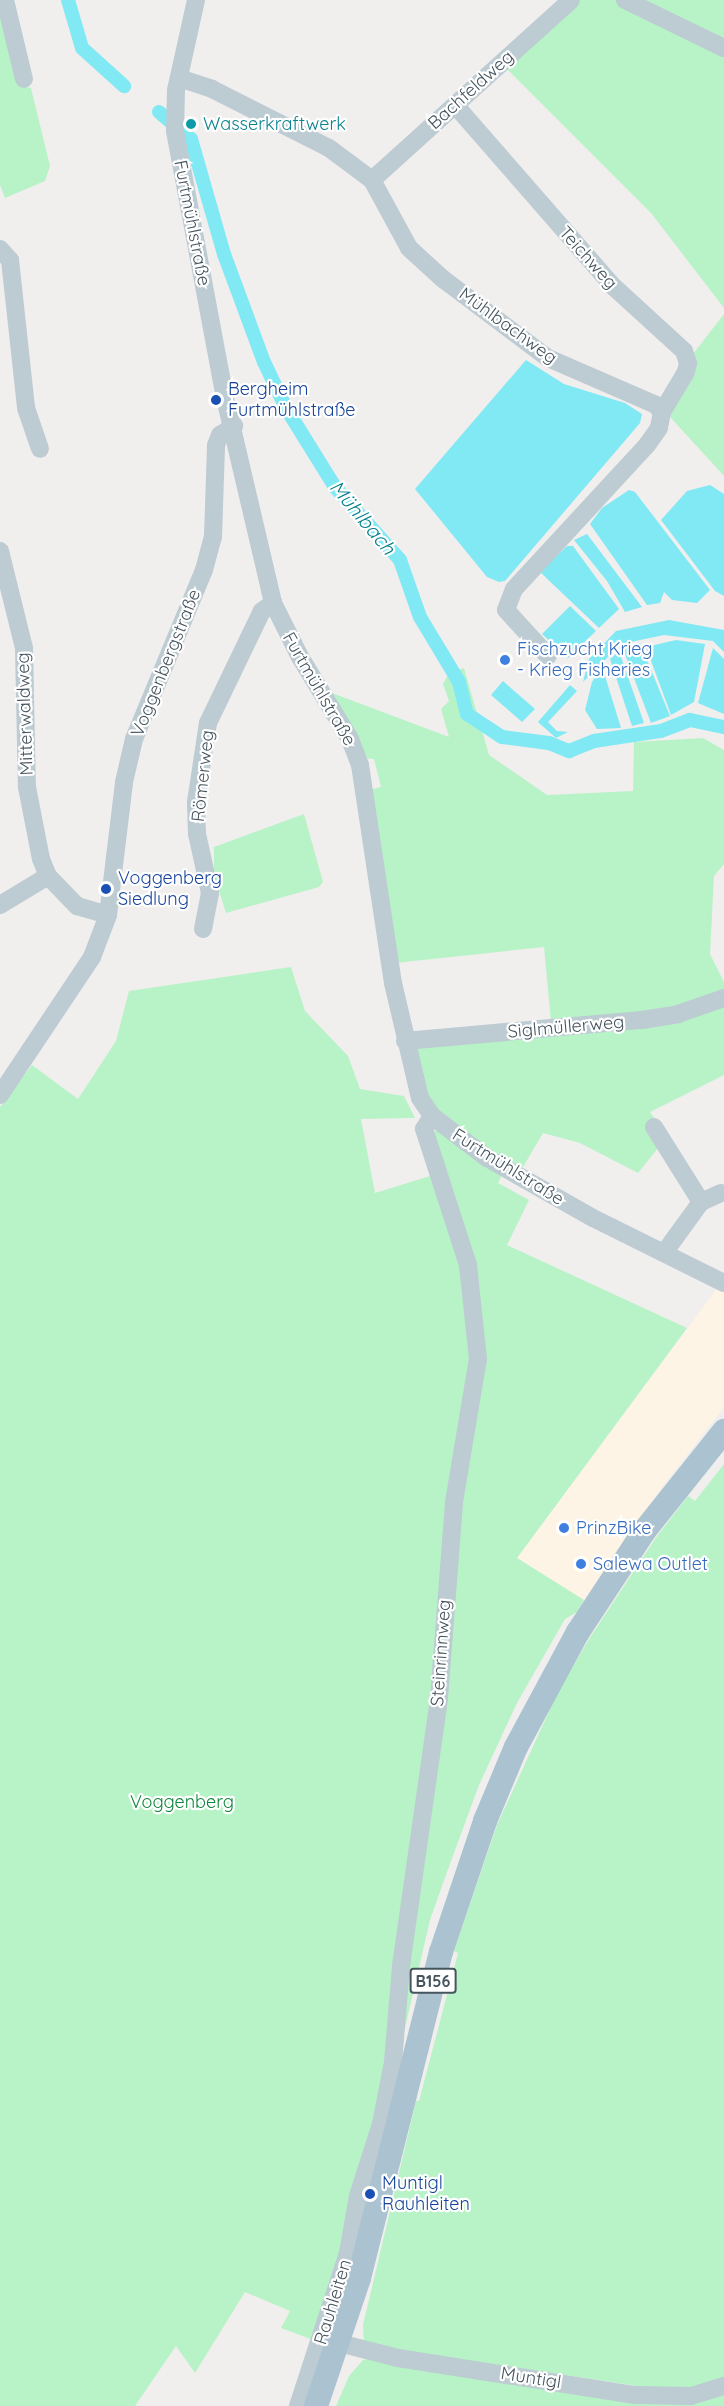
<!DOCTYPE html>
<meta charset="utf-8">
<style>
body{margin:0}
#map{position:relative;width:724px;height:2406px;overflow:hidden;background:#f1eeee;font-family:Quicksand,sans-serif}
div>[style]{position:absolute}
.commercial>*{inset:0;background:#fdf4e5}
.green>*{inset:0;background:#b8f3c8}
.water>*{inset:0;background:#81e9f3}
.canal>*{height:14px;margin:-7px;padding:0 7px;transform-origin:7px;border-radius:7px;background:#81e9f3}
.minor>*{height:18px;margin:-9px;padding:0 9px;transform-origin:9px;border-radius:9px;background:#bdcbd2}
.major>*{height:24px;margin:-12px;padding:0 12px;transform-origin:12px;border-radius:12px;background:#abc2d0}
.dots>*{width:16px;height:16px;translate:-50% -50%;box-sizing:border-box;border:3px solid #fff;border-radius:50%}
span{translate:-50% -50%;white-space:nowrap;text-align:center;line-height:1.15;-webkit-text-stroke:4.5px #fff;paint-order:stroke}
.shield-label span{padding:2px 4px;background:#fff;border:2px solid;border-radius:4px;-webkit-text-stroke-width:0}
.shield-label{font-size:16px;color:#45545d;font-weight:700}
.street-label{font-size:18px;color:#45545d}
.culture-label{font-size:18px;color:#0d838f}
.left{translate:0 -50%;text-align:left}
.transit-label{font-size:18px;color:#164399}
.shop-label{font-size:18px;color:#366cbe}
.park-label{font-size:18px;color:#0f853c}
.water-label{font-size:20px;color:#04808c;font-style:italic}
</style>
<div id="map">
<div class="commercial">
<div style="clip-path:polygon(719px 1286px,724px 1289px,724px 1407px,662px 1487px,584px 1600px,517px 1558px)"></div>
</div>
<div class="green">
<div style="clip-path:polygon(0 0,17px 84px,31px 88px,50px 166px,45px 181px,5px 198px,0 185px)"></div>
<div style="clip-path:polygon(580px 0,724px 0,724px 308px,651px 213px,505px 67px)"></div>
<div style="clip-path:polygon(724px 314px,724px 476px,670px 417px,693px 354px)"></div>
<div style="clip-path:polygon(464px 668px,489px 755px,547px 795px,633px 791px,634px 742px,703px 738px,724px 750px,724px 864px,714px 876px,710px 954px,724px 982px,724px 1075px,650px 1112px,655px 1119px,658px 1148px,638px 1173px,580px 1143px,543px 1133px,523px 1167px,509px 1161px,498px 1183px,529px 1200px,507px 1245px,687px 1328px,517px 1558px,584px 1600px,577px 1612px,565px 1619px,517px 1703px,479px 1785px,447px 1872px,430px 1920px,399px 2054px,316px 2341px,281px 2328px,290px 2311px,245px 2292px,195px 2373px,176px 2346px,135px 2406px,0 2406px,0 1107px,32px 1065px,78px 1099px,116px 1041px,129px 991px,291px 967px,305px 1011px,348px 1056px,360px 1089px,404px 1096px,415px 1118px,361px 1119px,375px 1193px,443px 1172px,431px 1134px,447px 1122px,432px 1104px,410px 1047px,552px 1033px,544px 947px,395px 963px,369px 790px,381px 787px,374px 759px,362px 758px,332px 693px,449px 737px,441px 709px,449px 701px,443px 684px,449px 673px)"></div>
<div style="clip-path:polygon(304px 814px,323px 882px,319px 887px,226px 913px,214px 875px,214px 847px)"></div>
<div style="clip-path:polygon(724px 1464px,724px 2382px,684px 2393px,364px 2345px,363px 2325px,416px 2101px,419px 2101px,458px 1953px,454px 1951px,497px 1825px,557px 1694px,589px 1639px,655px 1539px,688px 1496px,695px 1501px)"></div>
<div style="clip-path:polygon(379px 2356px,635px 2398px,724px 2388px,724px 2406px,336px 2406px,349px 2376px,363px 2360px)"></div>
</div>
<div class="water">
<div style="clip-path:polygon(526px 360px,564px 384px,625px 403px,642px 414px,640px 423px,505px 581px,499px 582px,487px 577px,415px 489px)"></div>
<div style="clip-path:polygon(710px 485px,724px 494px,724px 596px,715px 591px,661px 520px,687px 491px)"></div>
<div style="clip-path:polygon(629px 490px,635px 492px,710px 590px,697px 603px,672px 600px,664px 592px,660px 603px,647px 605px,590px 524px,602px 508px)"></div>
<div style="clip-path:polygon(587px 534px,642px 607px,625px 612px,607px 581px,574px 540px)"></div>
<div style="clip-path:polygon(567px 546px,573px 546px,619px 609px,599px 628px,540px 572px)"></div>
<div style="clip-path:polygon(570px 606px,596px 631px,568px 658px,542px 634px)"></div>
<div style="clip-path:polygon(669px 620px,724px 630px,724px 652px,713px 641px,664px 635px,621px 644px,583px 682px,589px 659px,616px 631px)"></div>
<div style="clip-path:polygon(676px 640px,705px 644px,694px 702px,671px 715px,646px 647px)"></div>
<div style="clip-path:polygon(640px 643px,670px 716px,651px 723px,623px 649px)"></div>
<div style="clip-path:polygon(713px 648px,724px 659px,724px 714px,698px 703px)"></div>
<div style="clip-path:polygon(619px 651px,644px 723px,632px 726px,610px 659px)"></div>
<div style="clip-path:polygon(602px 666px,621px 728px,597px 729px,585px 710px,592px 682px)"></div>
<div style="clip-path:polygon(503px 681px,535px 709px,522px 722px,491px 695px)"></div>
<div style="clip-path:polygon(570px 685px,577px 691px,548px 722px,557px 731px,568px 732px,556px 738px,538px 722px)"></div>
</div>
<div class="canal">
<div style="left:68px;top:0;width:50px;rotate:73.7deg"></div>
<div style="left:82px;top:48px;width:57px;rotate:42.1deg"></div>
<div style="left:159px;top:112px;width:42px;rotate:40.2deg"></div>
<div style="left:191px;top:139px;width:120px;rotate:74deg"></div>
<div style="left:224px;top:254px;width:115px;rotate:69.7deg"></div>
<div style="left:264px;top:362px;width:51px;rotate:64.4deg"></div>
<div style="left:286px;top:408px;width:93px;rotate:58.2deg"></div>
<div style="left:335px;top:487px;width:98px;rotate:48.3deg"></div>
<div style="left:400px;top:560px;width:60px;rotate:70.7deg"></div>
<div style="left:420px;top:617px;width:76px;rotate:59deg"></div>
<div style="left:459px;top:682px;width:33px;rotate:76deg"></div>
<div style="left:467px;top:714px;width:42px;rotate:33.3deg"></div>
<div style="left:502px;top:737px;width:47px;rotate:7.3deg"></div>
<div style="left:549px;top:743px;width:22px;rotate:22deg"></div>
<div style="left:569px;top:751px;width:27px;rotate:-22deg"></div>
<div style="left:594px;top:741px;width:68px;rotate:-8.5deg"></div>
<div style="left:661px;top:731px;width:31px;rotate:-21deg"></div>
<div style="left:690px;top:720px;width:35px;rotate:12deg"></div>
</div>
<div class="minor">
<div style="left:5px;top:0;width:81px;rotate:76.5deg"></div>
<div style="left:196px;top:0;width:92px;rotate:102.5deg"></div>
<div style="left:176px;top:90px;width:41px;rotate:91.4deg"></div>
<div style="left:175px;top:131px;width:272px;rotate:79.4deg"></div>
<div style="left:225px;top:398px;width:211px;rotate:76.8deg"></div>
<div style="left:273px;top:603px;width:60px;rotate:63.4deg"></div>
<div style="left:300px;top:657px;width:96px;rotate:58.6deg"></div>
<div style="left:350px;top:739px;width:28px;rotate:69deg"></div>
<div style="left:360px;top:765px;width:220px;rotate:81.4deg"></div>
<div style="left:393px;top:983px;width:118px;rotate:76.8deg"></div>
<div style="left:420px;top:1098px;width:22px;rotate:56deg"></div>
<div style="left:432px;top:1116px;width:69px;rotate:37.4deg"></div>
<div style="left:487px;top:1158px;width:122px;rotate:29.5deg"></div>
<div style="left:593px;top:1218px;width:146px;rotate:26.4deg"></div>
<div style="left:625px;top:0;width:110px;rotate:25.9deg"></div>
<div style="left:179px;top:78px;width:35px;rotate:18deg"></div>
<div style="left:212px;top:89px;width:131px;rotate:26.8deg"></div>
<div style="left:329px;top:148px;width:54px;rotate:36.7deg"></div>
<div style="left:372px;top:180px;width:77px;rotate:61.4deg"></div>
<div style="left:409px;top:248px;width:46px;rotate:42.4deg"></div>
<div style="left:443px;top:279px;width:131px;rotate:37deg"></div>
<div style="left:548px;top:358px;width:118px;rotate:23.5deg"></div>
<div style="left:656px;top:405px;width:9px;rotate:49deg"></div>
<div style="left:662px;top:412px;width:16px;rotate:101deg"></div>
<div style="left:659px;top:428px;width:21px;rotate:125deg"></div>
<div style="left:647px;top:445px;width:196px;rotate:132.7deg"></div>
<div style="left:514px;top:589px;width:22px;rotate:111deg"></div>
<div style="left:506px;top:610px;width:62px;rotate:47.6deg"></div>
<div style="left:455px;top:105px;width:242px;rotate:48.9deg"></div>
<div style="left:614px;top:287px;width:95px;rotate:42.4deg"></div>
<div style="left:684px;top:351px;width:13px;rotate:72deg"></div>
<div style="left:688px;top:363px;width:9px;rotate:103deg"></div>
<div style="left:686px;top:372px;width:47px;rotate:121deg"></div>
<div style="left:372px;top:180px;width:268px;rotate:-42.1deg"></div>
<div style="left:0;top:249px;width:15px;rotate:48deg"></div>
<div style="left:10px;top:260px;width:149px;rotate:83.8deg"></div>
<div style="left:26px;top:408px;width:43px;rotate:71.1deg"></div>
<div style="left:0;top:551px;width:100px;rotate:76.1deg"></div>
<div style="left:24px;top:648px;width:139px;rotate:88.8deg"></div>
<div style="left:27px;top:787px;width:73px;rotate:79deg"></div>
<div style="left:41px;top:859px;width:18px;rotate:68deg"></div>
<div style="left:48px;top:876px;width:42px;rotate:46deg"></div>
<div style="left:77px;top:906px;width:32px;rotate:16deg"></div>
<div style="left:0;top:905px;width:56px;rotate:-31.1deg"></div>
<div style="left:203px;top:929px;width:37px;rotate:-79deg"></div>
<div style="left:210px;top:893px;width:60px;rotate:-102.4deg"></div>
<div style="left:197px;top:834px;width:32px;rotate:-92deg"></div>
<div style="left:196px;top:802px;width:80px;rotate:-81.4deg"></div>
<div style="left:208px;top:723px;width:124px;rotate:-64.3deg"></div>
<div style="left:262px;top:611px;width:14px;rotate:-36deg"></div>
<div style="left:405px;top:1041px;width:238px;rotate:-5.1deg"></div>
<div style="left:642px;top:1020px;width:36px;rotate:-9deg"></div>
<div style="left:678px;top:1014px;width:49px;rotate:-19.2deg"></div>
<div style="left:0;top:1095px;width:166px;rotate:-56.3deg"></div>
<div style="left:92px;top:957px;width:45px;rotate:-69.1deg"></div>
<div style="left:108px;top:915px;width:134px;rotate:-83.1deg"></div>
<div style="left:124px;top:782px;width:44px;rotate:-76.9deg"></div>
<div style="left:134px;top:739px;width:183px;rotate:-67.5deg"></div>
<div style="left:204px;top:570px;width:34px;rotate:-75deg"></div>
<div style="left:213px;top:537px;width:92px;rotate:-88.1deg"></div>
<div style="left:216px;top:445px;width:11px;rotate:-68deg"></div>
<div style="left:220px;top:435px;width:17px;rotate:-33deg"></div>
<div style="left:654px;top:1127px;width:89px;rotate:57.9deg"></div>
<div style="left:701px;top:1202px;width:63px;rotate:126deg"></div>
<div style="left:701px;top:1202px;width:22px;rotate:-24deg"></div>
<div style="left:339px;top:2343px;width:61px;rotate:14.3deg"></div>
<div style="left:398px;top:2358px;width:240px;rotate:8.9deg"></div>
<div style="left:635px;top:2395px;width:56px;rotate:1deg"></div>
<div style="left:691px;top:2396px;width:34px;rotate:-17deg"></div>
<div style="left:298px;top:2406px;width:161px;rotate:-71.9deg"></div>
<div style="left:348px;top:2253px;width:58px;rotate:-80deg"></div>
<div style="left:358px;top:2196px;width:76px;rotate:-72.3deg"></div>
<div style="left:381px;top:2124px;width:63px;rotate:-79deg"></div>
<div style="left:393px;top:2062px;width:96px;rotate:-85.2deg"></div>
<div style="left:401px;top:1966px;width:271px;rotate:-81.9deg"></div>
<div style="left:439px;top:1698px;width:197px;rotate:-85.6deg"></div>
<div style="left:454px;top:1502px;width:145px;rotate:-80.5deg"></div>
<div style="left:478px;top:1359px;width:95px;rotate:-96.1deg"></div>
<div style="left:468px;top:1265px;width:143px;rotate:-107.9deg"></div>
<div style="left:424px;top:1129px;width:15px;rotate:-58deg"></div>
</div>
<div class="major">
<div style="left:316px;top:2406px;width:135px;rotate:-71.4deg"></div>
<div style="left:359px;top:2278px;width:336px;rotate:-75.9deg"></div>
<div style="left:441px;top:1952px;width:138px;rotate:-71.4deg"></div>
<div style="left:485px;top:1821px;width:80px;rotate:-67.3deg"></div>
<div style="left:516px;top:1747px;width:131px;rotate:-61.7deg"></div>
<div style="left:578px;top:1632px;width:122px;rotate:-56.7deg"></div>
<div style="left:645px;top:1530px;width:127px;rotate:-51.4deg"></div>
</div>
<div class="dots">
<div style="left:191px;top:124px;background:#0f9aa8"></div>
<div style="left:216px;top:400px;background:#1a4fb4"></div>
<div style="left:505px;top:660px;background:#3f7fe0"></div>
<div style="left:106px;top:889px;background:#1a4fb4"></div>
<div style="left:564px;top:1528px;background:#3f7fe0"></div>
<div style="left:581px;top:1564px;background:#3f7fe0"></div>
<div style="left:370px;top:2194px;background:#1a4fb4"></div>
</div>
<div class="shield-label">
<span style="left:433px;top:1981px">B156</span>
</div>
<div class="street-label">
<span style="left:471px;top:90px;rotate:-42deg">Bachfeldweg</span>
<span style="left:192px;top:223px;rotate:79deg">Furtmühlstraße</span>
<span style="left:588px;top:258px;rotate:48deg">Teichweg</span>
<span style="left:508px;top:326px;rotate:36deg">Mühlbachweg</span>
<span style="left:166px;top:663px;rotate:-68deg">Voggenbergstraße</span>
<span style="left:319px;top:689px;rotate:60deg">Furtmühlstraße</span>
<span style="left:25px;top:714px;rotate:-92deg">Mitterwaldweg</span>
<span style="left:203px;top:776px;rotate:-84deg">Römerweg</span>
<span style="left:566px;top:1027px;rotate:-5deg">Siglmüllerweg</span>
<span style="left:508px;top:1167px;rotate:32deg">Furtmühlstraße</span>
<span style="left:441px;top:1653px;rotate:-86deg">Steinrinnweg</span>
<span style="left:333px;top:2302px;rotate:-73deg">Rauhleiten</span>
<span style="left:531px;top:2378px;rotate:9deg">Muntigl</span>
</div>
<div class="culture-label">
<span class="left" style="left:203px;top:124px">Wasserkraftwerk</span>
</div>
<div class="transit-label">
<span class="left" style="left:228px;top:400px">Bergheim<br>Furtmühlstraße</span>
<span class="left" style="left:118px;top:889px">Voggenberg<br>Siedlung</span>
<span class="left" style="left:382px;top:2194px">Muntigl<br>Rauhleiten</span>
</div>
<div class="shop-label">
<span class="left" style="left:517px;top:660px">Fischzucht Krieg<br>- Krieg Fisheries</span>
<span class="left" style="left:576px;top:1528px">PrinzBike</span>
<span class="left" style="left:593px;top:1564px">Salewa Outlet</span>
</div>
<div class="park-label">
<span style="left:182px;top:1802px">Voggenberg</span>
</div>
<div class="water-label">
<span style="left:363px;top:517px;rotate:50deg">Mühlbach</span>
</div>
</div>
